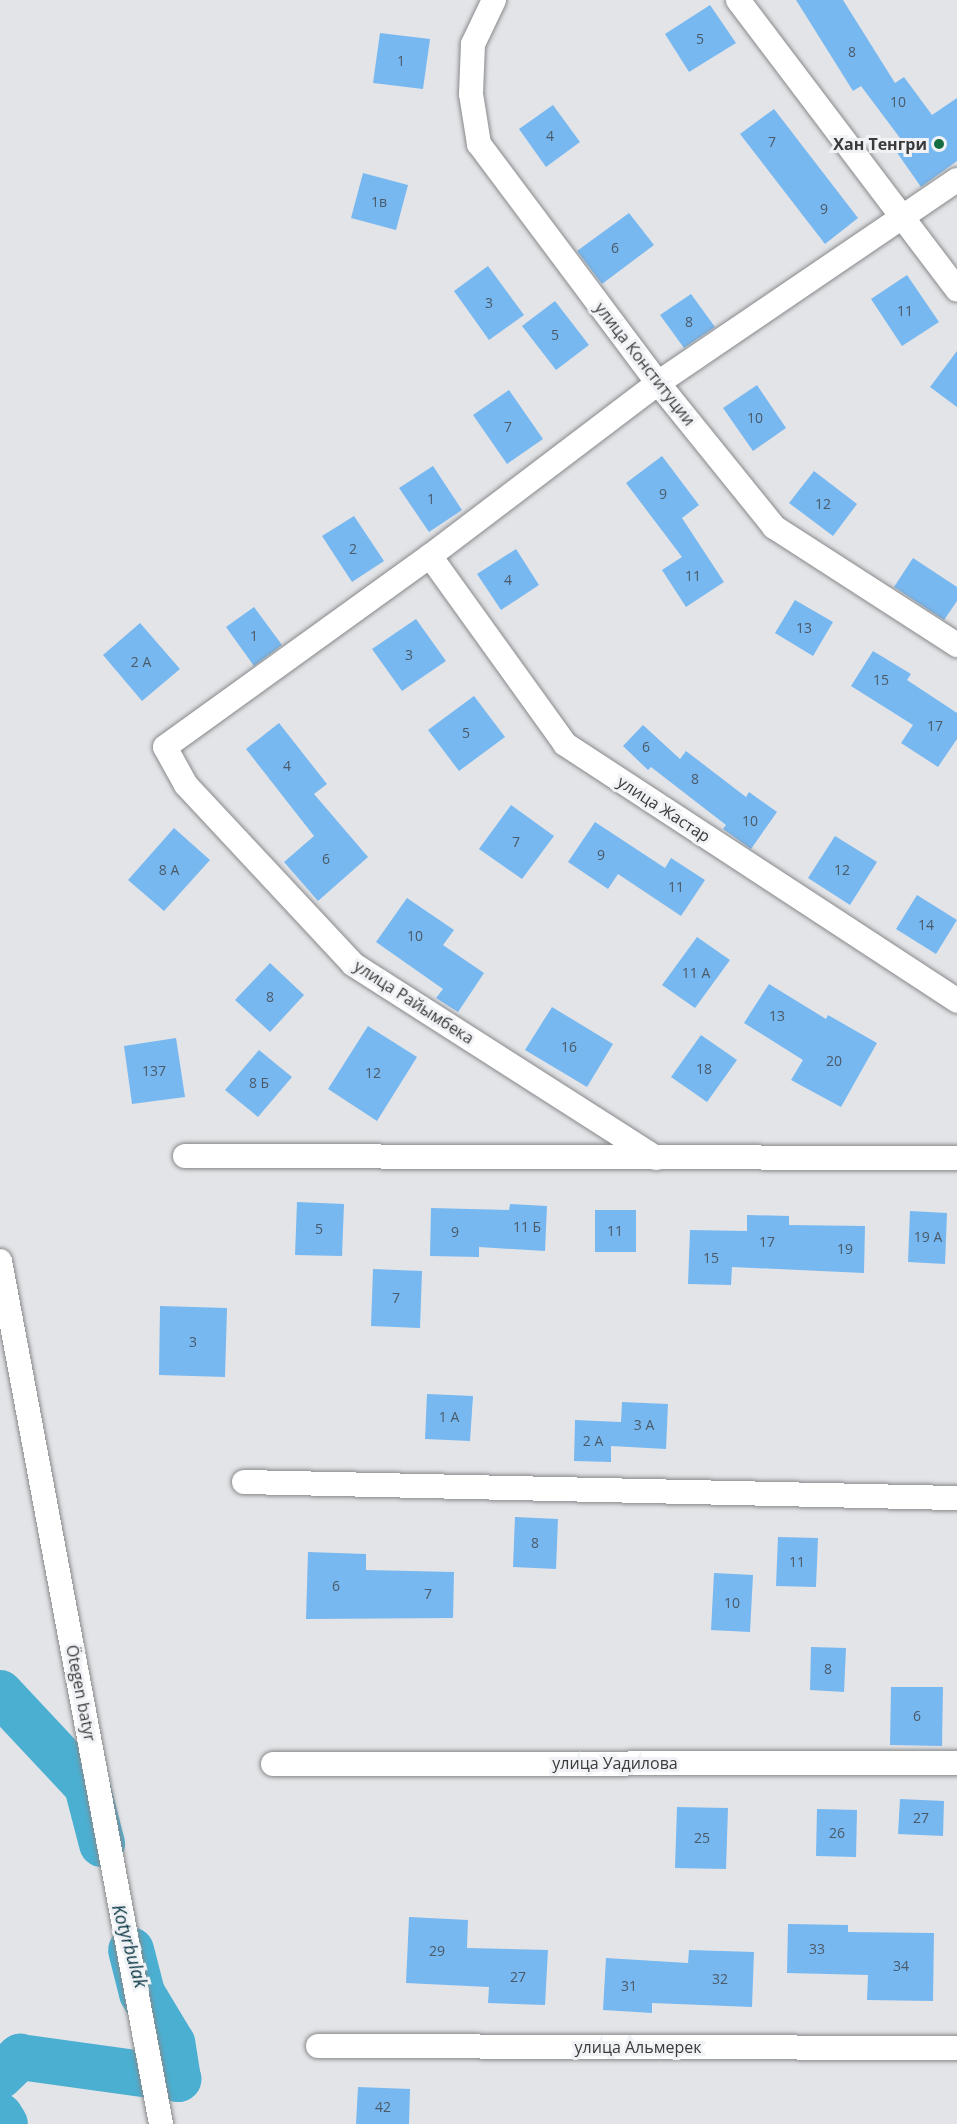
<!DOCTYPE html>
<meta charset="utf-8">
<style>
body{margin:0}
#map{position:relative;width:957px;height:2124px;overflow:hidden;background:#e3e4e7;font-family:"Open Sans",sans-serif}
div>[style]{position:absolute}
.river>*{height:46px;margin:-23px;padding:0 23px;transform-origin:23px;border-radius:23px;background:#4bafd1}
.building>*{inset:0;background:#78b8f0}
.roads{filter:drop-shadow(0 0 2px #87898b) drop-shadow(0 0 2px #87898b)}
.minor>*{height:24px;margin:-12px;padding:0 12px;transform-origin:12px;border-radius:12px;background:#fff}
.dots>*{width:16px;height:16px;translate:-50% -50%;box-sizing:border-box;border:3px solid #f0f2f5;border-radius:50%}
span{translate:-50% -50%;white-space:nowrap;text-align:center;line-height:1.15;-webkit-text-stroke:6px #f0f2f5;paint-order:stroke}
.number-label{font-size:14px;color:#4a5a69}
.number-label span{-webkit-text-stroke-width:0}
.poi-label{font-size:16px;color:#3b3b3c;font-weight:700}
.right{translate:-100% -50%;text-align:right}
.street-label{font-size:16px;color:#3b3b3c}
.water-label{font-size:18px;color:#00303e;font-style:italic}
</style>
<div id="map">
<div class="river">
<div style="left:0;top:1693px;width:127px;rotate:46.9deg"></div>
<div style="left:87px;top:1786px;width:60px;rotate:75.5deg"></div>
<div style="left:0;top:2076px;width:28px;rotate:-44deg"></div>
<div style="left:20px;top:2057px;width:160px;rotate:7.9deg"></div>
<div style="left:178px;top:2079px;width:36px;rotate:-99deg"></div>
<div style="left:172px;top:2043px;width:58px;rotate:-121deg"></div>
<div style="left:142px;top:1993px;width:44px;rotate:-104.3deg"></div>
<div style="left:0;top:2116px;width:9px;rotate:58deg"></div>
</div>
<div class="building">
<div style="clip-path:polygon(796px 0,843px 0,895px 83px,904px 77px,932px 115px,957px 98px,957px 161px,921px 187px,891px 144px,900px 138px,861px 86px,853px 91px)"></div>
<div style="clip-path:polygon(710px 5px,736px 43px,689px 72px,665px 34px)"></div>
<div style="clip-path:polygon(380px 33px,430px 39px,423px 89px,373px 83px)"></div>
<div style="clip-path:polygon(553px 105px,580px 142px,546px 167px,519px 129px)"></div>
<div style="clip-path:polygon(774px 109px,858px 218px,825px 244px,740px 134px)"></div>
<div style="clip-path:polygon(363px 173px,408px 185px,396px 230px,351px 218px)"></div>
<div style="clip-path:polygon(629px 213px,654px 245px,602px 284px,577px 251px)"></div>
<div style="clip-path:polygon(488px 266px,524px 315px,489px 340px,454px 291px)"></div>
<div style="clip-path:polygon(907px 275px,939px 322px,902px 346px,871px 299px)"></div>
<div style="clip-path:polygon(691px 294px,715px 327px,684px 348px,660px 315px)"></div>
<div style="clip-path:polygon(555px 301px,589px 345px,556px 370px,522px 326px)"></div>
<div style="clip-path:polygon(957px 351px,957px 407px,930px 387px)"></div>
<div style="clip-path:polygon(757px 385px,786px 428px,753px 451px,723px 408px)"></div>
<div style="clip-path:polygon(509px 390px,543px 439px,507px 464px,473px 415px)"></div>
<div style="clip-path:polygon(662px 456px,699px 505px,682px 518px,724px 582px,686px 607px,662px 570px,682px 557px,626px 483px)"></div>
<div style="clip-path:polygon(433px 466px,462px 510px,429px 532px,399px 488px)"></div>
<div style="clip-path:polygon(814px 471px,857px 504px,833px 536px,789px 503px)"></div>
<div style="clip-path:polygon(354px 516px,384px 561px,352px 582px,322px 536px)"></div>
<div style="clip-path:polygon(516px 549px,539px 585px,501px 610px,477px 574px)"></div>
<div style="clip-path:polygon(913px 558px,957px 587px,957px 601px,944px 620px,894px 587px)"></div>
<div style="clip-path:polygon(795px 600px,833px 622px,813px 656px,775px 633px)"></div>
<div style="clip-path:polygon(254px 607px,282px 645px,254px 666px,226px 627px)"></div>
<div style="clip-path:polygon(416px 619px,446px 661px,402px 691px,372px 649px)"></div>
<div style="clip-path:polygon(140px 623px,180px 669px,142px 701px,103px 655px)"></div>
<div style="clip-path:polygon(873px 651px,911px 674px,907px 680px,957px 713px,957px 739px,938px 767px,901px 743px,913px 725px,851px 686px)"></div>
<div style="clip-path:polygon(474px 696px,505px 737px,459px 771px,428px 730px)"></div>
<div style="clip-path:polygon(279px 723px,327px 784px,314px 794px,368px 857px,318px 901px,284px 862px,314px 836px,246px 749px)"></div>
<div style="clip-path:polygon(643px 725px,680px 759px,686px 751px,746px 797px,749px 792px,777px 812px,751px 849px,723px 829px,726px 825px,651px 767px,648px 770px,623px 746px)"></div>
<div style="clip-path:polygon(511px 805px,554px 836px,522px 879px,479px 849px)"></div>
<div style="clip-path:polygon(595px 822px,665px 868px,671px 858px,705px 880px,681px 916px,618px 874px,608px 889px,568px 862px)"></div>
<div style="clip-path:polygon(174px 828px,210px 860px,164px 911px,128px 880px)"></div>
<div style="clip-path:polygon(835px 836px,877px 862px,850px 905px,808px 878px)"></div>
<div style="clip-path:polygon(917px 895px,957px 920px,936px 954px,896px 929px)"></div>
<div style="clip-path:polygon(407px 898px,454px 930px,443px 945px,484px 973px,458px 1012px,436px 998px,443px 989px,376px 942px)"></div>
<div style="clip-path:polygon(697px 937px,730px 960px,695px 1008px,662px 985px)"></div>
<div style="clip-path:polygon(270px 963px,304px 995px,270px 1032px,235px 1000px)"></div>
<div style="clip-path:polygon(769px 984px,826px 1019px,828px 1015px,877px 1043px,841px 1107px,791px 1080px,803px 1060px,744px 1023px)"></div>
<div style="clip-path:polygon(552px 1007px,613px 1044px,587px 1087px,525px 1050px)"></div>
<div style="clip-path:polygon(368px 1026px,417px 1057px,377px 1121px,328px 1089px)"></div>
<div style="clip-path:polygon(701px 1035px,737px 1060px,707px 1102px,671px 1077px)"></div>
<div style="clip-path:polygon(176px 1038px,185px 1097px,132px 1104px,124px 1046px)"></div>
<div style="clip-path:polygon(259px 1050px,292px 1077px,258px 1117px,225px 1090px)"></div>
<div style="clip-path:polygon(297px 1202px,344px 1204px,342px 1256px,295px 1255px)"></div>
<div style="clip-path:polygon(510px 1204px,547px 1206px,545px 1251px,479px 1247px,479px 1257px,430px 1256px,431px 1208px,509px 1210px)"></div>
<div style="clip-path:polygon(595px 1210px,636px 1210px,636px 1252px,595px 1252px)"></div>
<div style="clip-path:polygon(910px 1211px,947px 1213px,945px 1264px,908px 1262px)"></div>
<div style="clip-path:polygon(747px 1215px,789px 1216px,789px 1225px,865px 1226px,864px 1273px,732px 1267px,731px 1285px,688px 1284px,690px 1230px,747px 1231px)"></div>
<div style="clip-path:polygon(373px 1269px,422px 1271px,420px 1328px,371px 1326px)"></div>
<div style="clip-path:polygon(160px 1306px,227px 1308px,225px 1377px,159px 1375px)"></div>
<div style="clip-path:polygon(427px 1394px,473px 1396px,470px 1441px,425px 1439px)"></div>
<div style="clip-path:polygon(622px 1402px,668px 1404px,666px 1449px,611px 1446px,611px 1462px,574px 1461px,575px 1420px,621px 1422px)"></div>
<div style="clip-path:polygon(515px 1517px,558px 1519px,556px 1569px,513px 1567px)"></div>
<div style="clip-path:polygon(778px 1537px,818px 1538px,816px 1587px,776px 1586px)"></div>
<div style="clip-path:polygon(308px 1552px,366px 1554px,366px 1570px,454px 1572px,453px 1618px,306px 1619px)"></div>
<div style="clip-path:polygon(714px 1573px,753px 1575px,750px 1632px,711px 1630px)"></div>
<div style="clip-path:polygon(811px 1647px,846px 1648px,844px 1692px,810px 1690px)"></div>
<div style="clip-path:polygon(891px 1687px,943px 1687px,942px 1746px,890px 1745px)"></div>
<div style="clip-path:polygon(900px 1799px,944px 1801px,943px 1836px,898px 1834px)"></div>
<div style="clip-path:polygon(677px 1807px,728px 1808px,726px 1869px,675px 1868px)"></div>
<div style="clip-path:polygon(817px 1809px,857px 1810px,856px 1857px,816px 1856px)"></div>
<div style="clip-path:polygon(409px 1917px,468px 1920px,467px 1948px,548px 1950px,545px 2005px,488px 2003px,489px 1987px,406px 1983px)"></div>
<div style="clip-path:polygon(788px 1924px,848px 1925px,848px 1932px,934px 1933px,933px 2001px,867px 2000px,868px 1975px,787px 1973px)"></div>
<div style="clip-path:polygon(689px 1950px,754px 1952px,752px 2007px,652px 2003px,652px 2013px,603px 2010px,606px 1958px,688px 1963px)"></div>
<div style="clip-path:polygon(358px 2087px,410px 2089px,409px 2124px,356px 2124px)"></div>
</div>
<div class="roads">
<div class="minor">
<div style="left:494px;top:0;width:49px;rotate:115.5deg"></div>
<div style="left:473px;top:44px;width:50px;rotate:92.3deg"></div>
<div style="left:471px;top:94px;width:51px;rotate:80.9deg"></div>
<div style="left:479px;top:144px;width:299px;rotate:53.2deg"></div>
<div style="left:658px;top:383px;width:185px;rotate:51.1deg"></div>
<div style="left:774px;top:527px;width:218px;rotate:32.8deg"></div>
<div style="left:738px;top:0;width:363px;rotate:52.9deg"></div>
<div style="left:430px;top:556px;width:231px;rotate:54.3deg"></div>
<div style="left:565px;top:744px;width:469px;rotate:33.2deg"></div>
<div style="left:185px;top:1156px;width:772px;rotate:0.15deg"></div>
<div style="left:656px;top:1158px;width:360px;rotate:-147.4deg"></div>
<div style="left:353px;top:964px;width:245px;rotate:-133deg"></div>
<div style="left:186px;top:785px;width:43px;rotate:-118.9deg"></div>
<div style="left:165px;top:747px;width:327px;rotate:-35.8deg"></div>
<div style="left:430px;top:556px;width:286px;rotate:-37.2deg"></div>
<div style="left:658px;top:383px;width:361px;rotate:-34.2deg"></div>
<div style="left:0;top:1261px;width:878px;rotate:79.43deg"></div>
<div style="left:244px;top:1482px;width:713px;rotate:1.29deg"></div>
<div style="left:273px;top:1764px;width:684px;rotate:-0.08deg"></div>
<div style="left:318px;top:2046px;width:639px;rotate:0.18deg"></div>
</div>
</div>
<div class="dots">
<div style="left:939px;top:144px;background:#136d40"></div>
</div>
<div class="number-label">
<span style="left:700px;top:39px">5</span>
<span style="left:852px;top:52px">8</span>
<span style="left:401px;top:61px">1</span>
<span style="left:898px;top:102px">10</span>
<span style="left:550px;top:136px">4</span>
<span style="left:772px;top:142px">7</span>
<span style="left:379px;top:202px">1в</span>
<span style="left:824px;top:209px">9</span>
<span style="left:615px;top:248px">6</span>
<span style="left:489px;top:303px">3</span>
<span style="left:905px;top:311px">11</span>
<span style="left:689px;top:322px">8</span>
<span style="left:555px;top:335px">5</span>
<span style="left:755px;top:418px">10</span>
<span style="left:508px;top:427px">7</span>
<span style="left:663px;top:494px">9</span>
<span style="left:431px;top:499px">1</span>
<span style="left:823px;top:504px">12</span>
<span style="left:353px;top:549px">2</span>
<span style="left:693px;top:576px">11</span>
<span style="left:508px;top:580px">4</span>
<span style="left:804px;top:628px">13</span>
<span style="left:254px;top:636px">1</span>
<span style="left:409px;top:655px">3</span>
<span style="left:141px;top:662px">2 А</span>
<span style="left:881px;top:680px">15</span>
<span style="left:935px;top:726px">17</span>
<span style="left:466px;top:733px">5</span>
<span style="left:646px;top:747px">6</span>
<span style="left:287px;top:766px">4</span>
<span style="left:695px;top:779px">8</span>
<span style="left:750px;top:821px">10</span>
<span style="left:516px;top:842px">7</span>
<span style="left:601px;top:855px">9</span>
<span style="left:326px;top:859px">6</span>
<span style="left:169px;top:870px">8 А</span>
<span style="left:842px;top:870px">12</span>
<span style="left:676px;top:887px">11</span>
<span style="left:926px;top:925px">14</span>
<span style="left:415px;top:936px">10</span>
<span style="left:696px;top:973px">11 А</span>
<span style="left:270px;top:997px">8</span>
<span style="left:777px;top:1016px">13</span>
<span style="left:569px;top:1047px">16</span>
<span style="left:834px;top:1061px">20</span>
<span style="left:704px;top:1069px">18</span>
<span style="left:154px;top:1071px">137</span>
<span style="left:373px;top:1073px">12</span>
<span style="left:259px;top:1083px">8 Б</span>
<span style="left:527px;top:1227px">11 Б</span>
<span style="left:319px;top:1229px">5</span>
<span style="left:615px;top:1231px">11</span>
<span style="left:455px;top:1232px">9</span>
<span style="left:928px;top:1237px">19 А</span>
<span style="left:767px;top:1242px">17</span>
<span style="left:845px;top:1249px">19</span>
<span style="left:711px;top:1258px">15</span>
<span style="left:396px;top:1298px">7</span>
<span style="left:193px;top:1342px">3</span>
<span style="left:449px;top:1417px">1 А</span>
<span style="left:644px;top:1425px">3 А</span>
<span style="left:593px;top:1441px">2 А</span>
<span style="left:535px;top:1543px">8</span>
<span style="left:797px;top:1562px">11</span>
<span style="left:336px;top:1586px">6</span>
<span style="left:428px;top:1594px">7</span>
<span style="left:732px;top:1603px">10</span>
<span style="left:828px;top:1669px">8</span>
<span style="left:917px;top:1716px">6</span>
<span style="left:921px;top:1818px">27</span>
<span style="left:837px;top:1833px">26</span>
<span style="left:702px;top:1838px">25</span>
<span style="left:817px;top:1949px">33</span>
<span style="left:437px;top:1951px">29</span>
<span style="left:901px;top:1966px">34</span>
<span style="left:518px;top:1977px">27</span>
<span style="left:720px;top:1979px">32</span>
<span style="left:629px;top:1986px">31</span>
<span style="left:383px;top:2107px">42</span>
</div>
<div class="poi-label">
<span class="right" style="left:927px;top:144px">Хан Тенгри</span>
</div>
<div class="street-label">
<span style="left:645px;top:364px;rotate:52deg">улица Конституции</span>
<span style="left:664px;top:809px;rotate:33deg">улица Жастар</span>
<span style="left:414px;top:1002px;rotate:33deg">улица Райымбека</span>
<span style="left:81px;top:1693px;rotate:79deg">Ötegen batyr</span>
<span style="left:615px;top:1763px">улица Уадилова</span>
<span style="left:638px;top:2047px">улица Альмерек</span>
</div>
<div class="water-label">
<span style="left:130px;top:1946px;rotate:74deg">Kotyrbulak</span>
</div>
</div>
